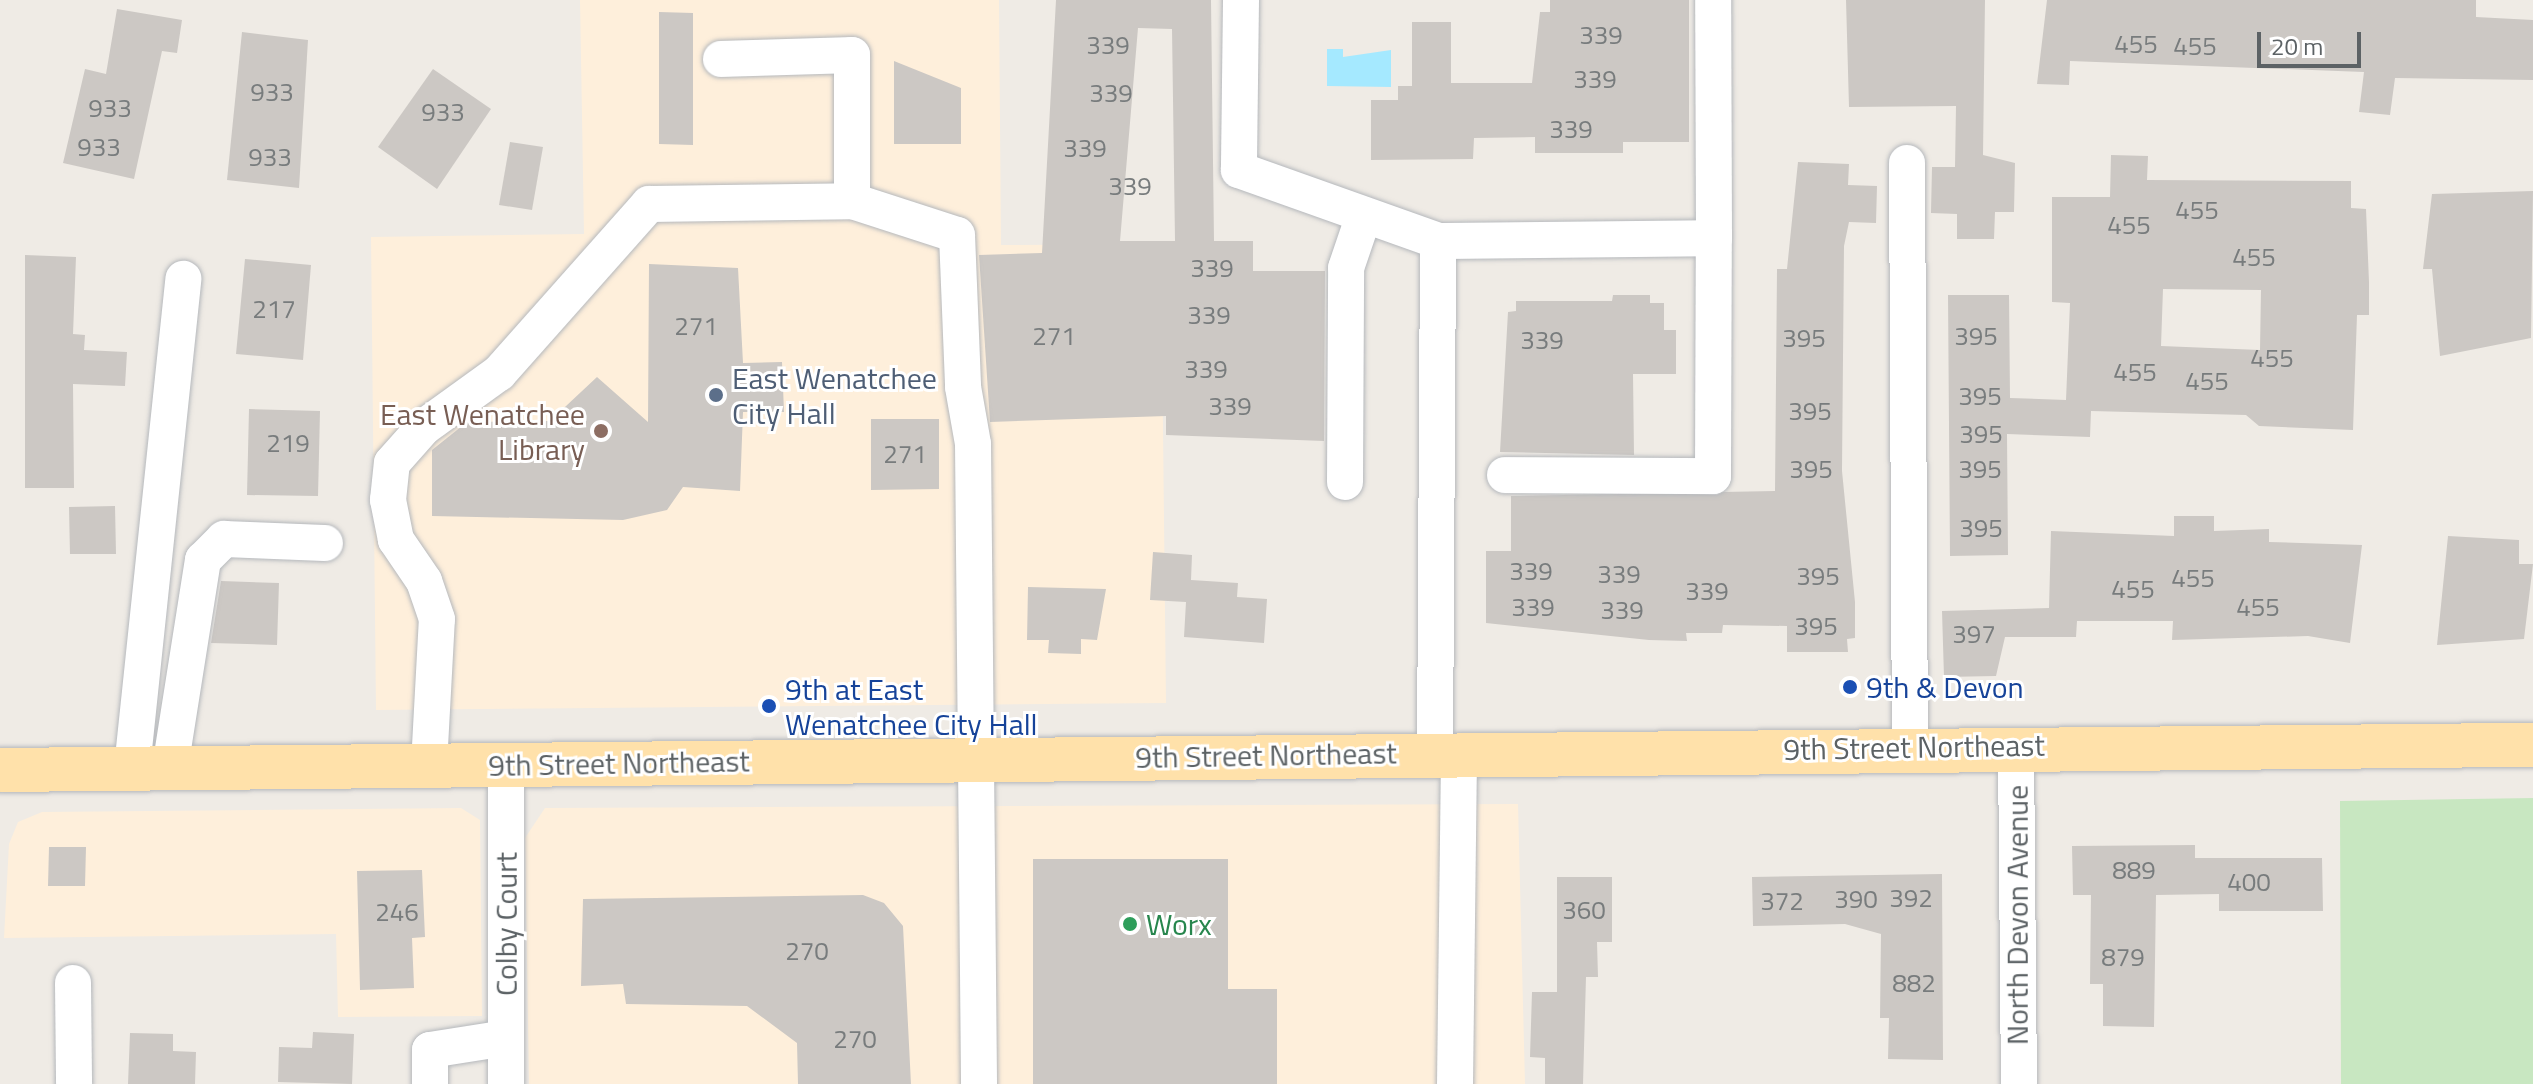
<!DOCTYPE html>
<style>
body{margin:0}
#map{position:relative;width:2533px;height:1084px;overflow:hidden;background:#efebe5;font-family:"Titillium Web",sans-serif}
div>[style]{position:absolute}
.commercial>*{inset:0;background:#feefdb}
.green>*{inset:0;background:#c8e7c1}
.water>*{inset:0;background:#a5e9ff}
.building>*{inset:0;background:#ccc8c4}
.roads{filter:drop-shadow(0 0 2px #b5b8bc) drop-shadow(0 0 2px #b5b8bc)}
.minor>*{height:36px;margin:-18px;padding:0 18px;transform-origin:18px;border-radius:18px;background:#fff}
.major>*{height:44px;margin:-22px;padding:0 22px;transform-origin:22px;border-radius:22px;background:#ffe1aa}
.dots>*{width:22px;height:22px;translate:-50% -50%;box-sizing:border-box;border:4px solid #fff;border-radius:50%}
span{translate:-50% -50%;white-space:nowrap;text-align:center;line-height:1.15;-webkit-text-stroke:6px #fff;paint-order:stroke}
.number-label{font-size:26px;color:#787c7d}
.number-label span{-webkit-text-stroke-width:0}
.service-label{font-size:30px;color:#4e5e75}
.left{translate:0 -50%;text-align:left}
.education-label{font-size:30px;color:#785e54}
.right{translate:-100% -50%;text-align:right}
.transit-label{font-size:30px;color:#164399}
.street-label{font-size:30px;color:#5c6265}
.leisure-label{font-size:30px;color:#27864d}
.scale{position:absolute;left:2257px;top:32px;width:104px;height:36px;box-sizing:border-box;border:4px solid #5c6265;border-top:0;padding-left:10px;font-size:24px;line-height:28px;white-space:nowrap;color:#5c6265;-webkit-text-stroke:6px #fff;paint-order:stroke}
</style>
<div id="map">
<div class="commercial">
<div style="clip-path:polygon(580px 0,999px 0,1001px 245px,1161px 244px,1166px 703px,376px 710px,371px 237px,584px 234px)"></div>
<div style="clip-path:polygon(1518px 804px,1525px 1084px,529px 1084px,525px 838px,545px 808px)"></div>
<div style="clip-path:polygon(461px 808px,480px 820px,482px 1016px,338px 1017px,336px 934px,4px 938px,9px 844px,18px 822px,42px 812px)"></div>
</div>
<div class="green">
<div style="clip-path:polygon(2533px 798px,2533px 1084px,2341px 1084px,2340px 801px)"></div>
</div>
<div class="water">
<div style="clip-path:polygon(1327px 49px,1343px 49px,1343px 57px,1391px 50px,1391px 87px,1327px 86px)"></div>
</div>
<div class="building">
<div style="clip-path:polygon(evenodd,1056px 0,1211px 0,1214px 241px,1253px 241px,1253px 271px,1325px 271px,1324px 441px,1166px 435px,1166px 416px,990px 422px,979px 255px,1042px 253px,1056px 0,1138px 28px,1172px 29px,1175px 241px,1120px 241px,1138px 28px)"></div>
<div style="clip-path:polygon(1550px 0,1689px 0,1689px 142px,1623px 142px,1623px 153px,1535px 153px,1535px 137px,1474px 138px,1473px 159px,1371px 160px,1371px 100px,1398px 100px,1398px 86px,1412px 86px,1412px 22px,1451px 22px,1451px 83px,1532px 83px,1540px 12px,1550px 12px)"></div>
<div style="clip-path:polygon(1846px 0,1985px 0,1983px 155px,2015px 163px,2014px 212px,1995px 212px,1994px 239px,1957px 239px,1957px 214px,1931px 213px,1932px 167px,1955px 167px,1956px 106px,1849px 107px)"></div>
<div style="clip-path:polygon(2047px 0,2476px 0,2476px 17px,2533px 20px,2533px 80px,2395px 78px,2390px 115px,2359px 112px,2364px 72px,2070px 61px,2069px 85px,2037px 84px)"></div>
<div style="clip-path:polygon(117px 9px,182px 20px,177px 53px,162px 51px,134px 179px,63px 163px,85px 69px,106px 74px)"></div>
<div style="clip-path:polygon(659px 12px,693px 13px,693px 145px,659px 144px)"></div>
<div style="clip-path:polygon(242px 32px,308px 40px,299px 188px,227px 180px)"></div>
<div style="clip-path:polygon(894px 61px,961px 88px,961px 144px,894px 144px)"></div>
<div style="clip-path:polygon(433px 69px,491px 109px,437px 189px,378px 147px)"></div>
<div style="clip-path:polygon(510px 142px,543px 147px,532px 210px,499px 205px)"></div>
<div style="clip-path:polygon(evenodd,2111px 155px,2148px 156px,2147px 180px,2351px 181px,2351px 208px,2366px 209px,2369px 282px,2369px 315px,2357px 315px,2353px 430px,2259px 426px,2246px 415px,2091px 411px,2090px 437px,2007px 434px,2008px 555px,1950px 556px,1948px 295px,2009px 295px,2010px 398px,2066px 400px,2070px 303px,2052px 302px,2052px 197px,2110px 197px,2111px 155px,2163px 289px,2261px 290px,2260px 350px,2161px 346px,2163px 289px)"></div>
<div style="clip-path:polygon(1798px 162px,1849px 164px,1848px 185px,1877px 186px,1876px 223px,1849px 222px,1844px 246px,1842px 471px,1855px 602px,1855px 638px,1847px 639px,1848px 652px,1787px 652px,1787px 626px,1723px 625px,1722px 633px,1686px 633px,1687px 641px,1649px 640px,1486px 623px,1486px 551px,1511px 551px,1511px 496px,1775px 491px,1777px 269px,1787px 269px)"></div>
<div style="clip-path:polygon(2533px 191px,2531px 338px,2440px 356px,2432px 269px,2423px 269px,2432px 194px)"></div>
<div style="clip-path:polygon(25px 255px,76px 257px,73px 334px,85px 335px,84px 350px,127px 352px,125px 386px,73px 384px,74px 488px,25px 488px)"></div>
<div style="clip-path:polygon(245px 259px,311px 265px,303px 360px,236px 354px)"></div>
<div style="clip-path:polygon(649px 264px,738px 268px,743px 363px,782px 362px,784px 412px,743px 412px,740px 491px,683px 487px,667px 510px,623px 520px,432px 516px,432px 450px,467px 422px,550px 421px,597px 377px,648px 422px)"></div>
<div style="clip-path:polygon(1613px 295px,1650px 295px,1650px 303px,1664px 303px,1664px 330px,1676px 330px,1676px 374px,1633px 374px,1634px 455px,1500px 452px,1508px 312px,1516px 311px,1516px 301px,1612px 301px)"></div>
<div style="clip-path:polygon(249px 409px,320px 411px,318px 496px,247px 495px)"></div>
<div style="clip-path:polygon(871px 419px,939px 419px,939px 489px,871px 490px)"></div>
<div style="clip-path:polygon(115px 506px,116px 554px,70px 554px,69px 507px)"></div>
<div style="clip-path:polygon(2174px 516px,2214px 516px,2214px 531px,2269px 529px,2269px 542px,2362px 545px,2350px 643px,2308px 636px,2172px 640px,2173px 621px,2077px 621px,2076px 637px,2005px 637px,1996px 676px,1944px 677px,1942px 611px,2049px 608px,2051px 531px,2174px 536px)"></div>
<div style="clip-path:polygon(2448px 536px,2519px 540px,2519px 564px,2533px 564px,2524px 639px,2437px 645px)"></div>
<div style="clip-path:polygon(1153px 552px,1192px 555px,1191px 580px,1238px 583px,1237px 597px,1267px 599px,1264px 643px,1184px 637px,1186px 602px,1150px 600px)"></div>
<div style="clip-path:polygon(221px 581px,279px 583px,277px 645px,211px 643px)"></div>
<div style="clip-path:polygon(1028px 587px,1106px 589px,1097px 640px,1081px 639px,1081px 654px,1048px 653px,1049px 640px,1027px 640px)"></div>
<div style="clip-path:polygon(2195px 845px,2195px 858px,2322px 858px,2323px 911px,2219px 911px,2219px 894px,2156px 895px,2154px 1027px,2103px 1026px,2103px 984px,2090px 984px,2091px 895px,2073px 895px,2072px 846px)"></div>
<div style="clip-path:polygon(49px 847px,86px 847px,85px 886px,48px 886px)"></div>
<div style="clip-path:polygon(1033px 859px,1228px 859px,1228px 989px,1277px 989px,1277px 1084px,1033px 1084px)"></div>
<div style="clip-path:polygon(422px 870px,425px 937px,412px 938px,414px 988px,360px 990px,357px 871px)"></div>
<div style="clip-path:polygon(1942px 874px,1943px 1060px,1888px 1059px,1889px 1018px,1880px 1018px,1881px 934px,1845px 924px,1753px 926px,1752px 877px)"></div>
<div style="clip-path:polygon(1557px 877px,1612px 877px,1612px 942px,1597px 942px,1598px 977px,1586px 977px,1583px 1084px,1545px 1084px,1545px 1058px,1530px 1057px,1532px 992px,1557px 992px)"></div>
<div style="clip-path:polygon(863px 895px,884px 903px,903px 926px,911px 1084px,798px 1084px,797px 1043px,747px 1006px,626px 1004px,623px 984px,581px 986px,583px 899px)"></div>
<div style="clip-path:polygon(313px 1032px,354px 1034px,352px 1084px,278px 1082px,279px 1047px,312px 1048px)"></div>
<div style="clip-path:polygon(130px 1033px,173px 1034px,173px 1051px,196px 1052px,195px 1084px,128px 1084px)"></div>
</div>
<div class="roads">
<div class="minor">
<div style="left:1241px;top:0;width:170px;rotate:90.7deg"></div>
<div style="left:1239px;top:170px;width:211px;rotate:19.6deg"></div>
<div style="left:1438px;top:241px;width:276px;rotate:-0.6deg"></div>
<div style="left:1714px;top:238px;width:238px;rotate:-90.2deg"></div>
<div style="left:721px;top:59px;width:131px;rotate:-1.7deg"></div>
<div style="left:852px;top:55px;width:146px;rotate:90deg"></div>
<div style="left:852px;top:201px;width:110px;rotate:17.9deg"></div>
<div style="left:957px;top:235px;width:152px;rotate:87.7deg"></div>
<div style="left:963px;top:387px;width:58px;rotate:80deg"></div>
<div style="left:973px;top:444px;width:640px;rotate:89.46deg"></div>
<div style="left:1907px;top:163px;width:584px;rotate:89.71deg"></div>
<div style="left:1505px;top:475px;width:208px;rotate:0.3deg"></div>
<div style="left:1713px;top:476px;width:238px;rotate:-89.8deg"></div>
<div style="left:1345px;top:482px;width:214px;rotate:-89.7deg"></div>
<div style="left:1346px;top:268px;width:56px;rotate:-71.2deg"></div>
<div style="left:2016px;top:746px;width:338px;rotate:89.5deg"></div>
<div style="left:1435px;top:753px;width:512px;rotate:-89.66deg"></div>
<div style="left:429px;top:765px;width:146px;rotate:-86.9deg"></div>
<div style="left:437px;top:619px;width:40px;rotate:-108.9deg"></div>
<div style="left:424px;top:581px;width:50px;rotate:-124.3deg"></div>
<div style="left:396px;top:540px;width:41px;rotate:-101.3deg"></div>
<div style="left:388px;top:500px;width:37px;rotate:-84deg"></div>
<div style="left:392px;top:463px;width:48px;rotate:-48.4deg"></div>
<div style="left:424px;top:427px;width:92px;rotate:-35.8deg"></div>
<div style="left:499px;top:373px;width:226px;rotate:-48.4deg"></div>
<div style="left:649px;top:204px;width:203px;rotate:-0.8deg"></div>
<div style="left:132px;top:768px;width:492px;rotate:-84deg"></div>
<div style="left:170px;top:768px;width:211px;rotate:-81deg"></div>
<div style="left:203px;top:560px;width:30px;rotate:-45deg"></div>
<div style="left:224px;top:539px;width:101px;rotate:2.3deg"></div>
<div style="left:73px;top:983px;width:101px;rotate:89.4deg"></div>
<div style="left:430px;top:1084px;width:34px;rotate:-90deg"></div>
<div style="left:430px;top:1050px;width:77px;rotate:-9deg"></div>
<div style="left:506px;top:1084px;width:320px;rotate:-90deg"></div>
<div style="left:1455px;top:1084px;width:331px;rotate:-89.3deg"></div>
</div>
<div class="major">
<div style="left:0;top:770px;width:2533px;rotate:-0.57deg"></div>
</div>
</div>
<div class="dots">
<div style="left:716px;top:395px;background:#5c6f8a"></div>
<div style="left:601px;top:431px;background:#8d6e63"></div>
<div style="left:1850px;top:687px;background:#1a4fb4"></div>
<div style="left:769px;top:706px;background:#1a4fb4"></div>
<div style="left:1130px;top:924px;background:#2e9e5b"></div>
</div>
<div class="number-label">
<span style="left:1601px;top:35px">339</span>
<span style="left:2136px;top:44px">455</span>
<span style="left:1108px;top:45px">339</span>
<span style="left:2195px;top:46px">455</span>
<span style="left:1595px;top:79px">339</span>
<span style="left:272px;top:92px">933</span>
<span style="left:1111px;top:93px">339</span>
<span style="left:110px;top:108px">933</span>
<span style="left:443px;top:112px">933</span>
<span style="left:1571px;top:129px">339</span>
<span style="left:99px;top:147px">933</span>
<span style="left:1085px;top:148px">339</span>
<span style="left:270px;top:157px">933</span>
<span style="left:1130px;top:186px">339</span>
<span style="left:2197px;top:210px">455</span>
<span style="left:2129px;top:225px">455</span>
<span style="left:2254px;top:257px">455</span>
<span style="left:1212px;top:268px">339</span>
<span style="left:274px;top:309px">217</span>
<span style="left:1209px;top:315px">339</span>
<span style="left:696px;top:326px">271</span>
<span style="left:1054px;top:336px">271</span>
<span style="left:1976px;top:336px">395</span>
<span style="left:1804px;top:338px">395</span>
<span style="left:1542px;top:340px">339</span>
<span style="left:2272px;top:358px">455</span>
<span style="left:1206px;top:369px">339</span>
<span style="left:2135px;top:372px">455</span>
<span style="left:2207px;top:381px">455</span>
<span style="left:1980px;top:396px">395</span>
<span style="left:1230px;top:406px">339</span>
<span style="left:1810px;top:411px">395</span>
<span style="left:1981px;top:434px">395</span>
<span style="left:288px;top:443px">219</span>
<span style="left:905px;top:454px">271</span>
<span style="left:1811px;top:469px">395</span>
<span style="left:1980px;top:469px">395</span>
<span style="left:1981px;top:528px">395</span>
<span style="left:1531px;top:571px">339</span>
<span style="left:1619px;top:574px">339</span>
<span style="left:1818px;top:576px">395</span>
<span style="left:2193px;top:578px">455</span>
<span style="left:2133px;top:589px">455</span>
<span style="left:1707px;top:591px">339</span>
<span style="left:1533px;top:607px">339</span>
<span style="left:2258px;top:607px">455</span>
<span style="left:1622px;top:610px">339</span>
<span style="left:1816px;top:626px">395</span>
<span style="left:1974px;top:634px">397</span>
<span style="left:2134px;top:870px">889</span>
<span style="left:2249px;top:882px">400</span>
<span style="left:1911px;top:898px">392</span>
<span style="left:1856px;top:899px">390</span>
<span style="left:1782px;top:901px">372</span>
<span style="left:1584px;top:910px">360</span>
<span style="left:397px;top:912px">246</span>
<span style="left:807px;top:951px">270</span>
<span style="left:2123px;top:957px">879</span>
<span style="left:1914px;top:983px">882</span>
<span style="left:855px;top:1039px">270</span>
</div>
<div class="service-label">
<span class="left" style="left:732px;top:395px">East Wenatchee<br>City Hall</span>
</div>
<div class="education-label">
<span class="right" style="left:585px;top:431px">East Wenatchee<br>Library</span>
</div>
<div class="transit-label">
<span class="left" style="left:1866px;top:687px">9th &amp; Devon</span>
<span class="left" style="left:785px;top:706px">9th at East<br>Wenatchee City Hall</span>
</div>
<div class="street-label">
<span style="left:1914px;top:747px;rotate:-1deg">9th Street Northeast</span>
<span style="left:1266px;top:755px;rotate:-1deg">9th Street Northeast</span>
<span style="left:619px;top:763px;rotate:-1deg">9th Street Northeast</span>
<span style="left:2017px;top:915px;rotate:-90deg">North Devon Avenue</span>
<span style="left:506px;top:924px;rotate:-90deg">Colby Court</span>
</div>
<div class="leisure-label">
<span class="left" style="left:1146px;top:924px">Worx</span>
</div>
<div class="scale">20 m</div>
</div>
